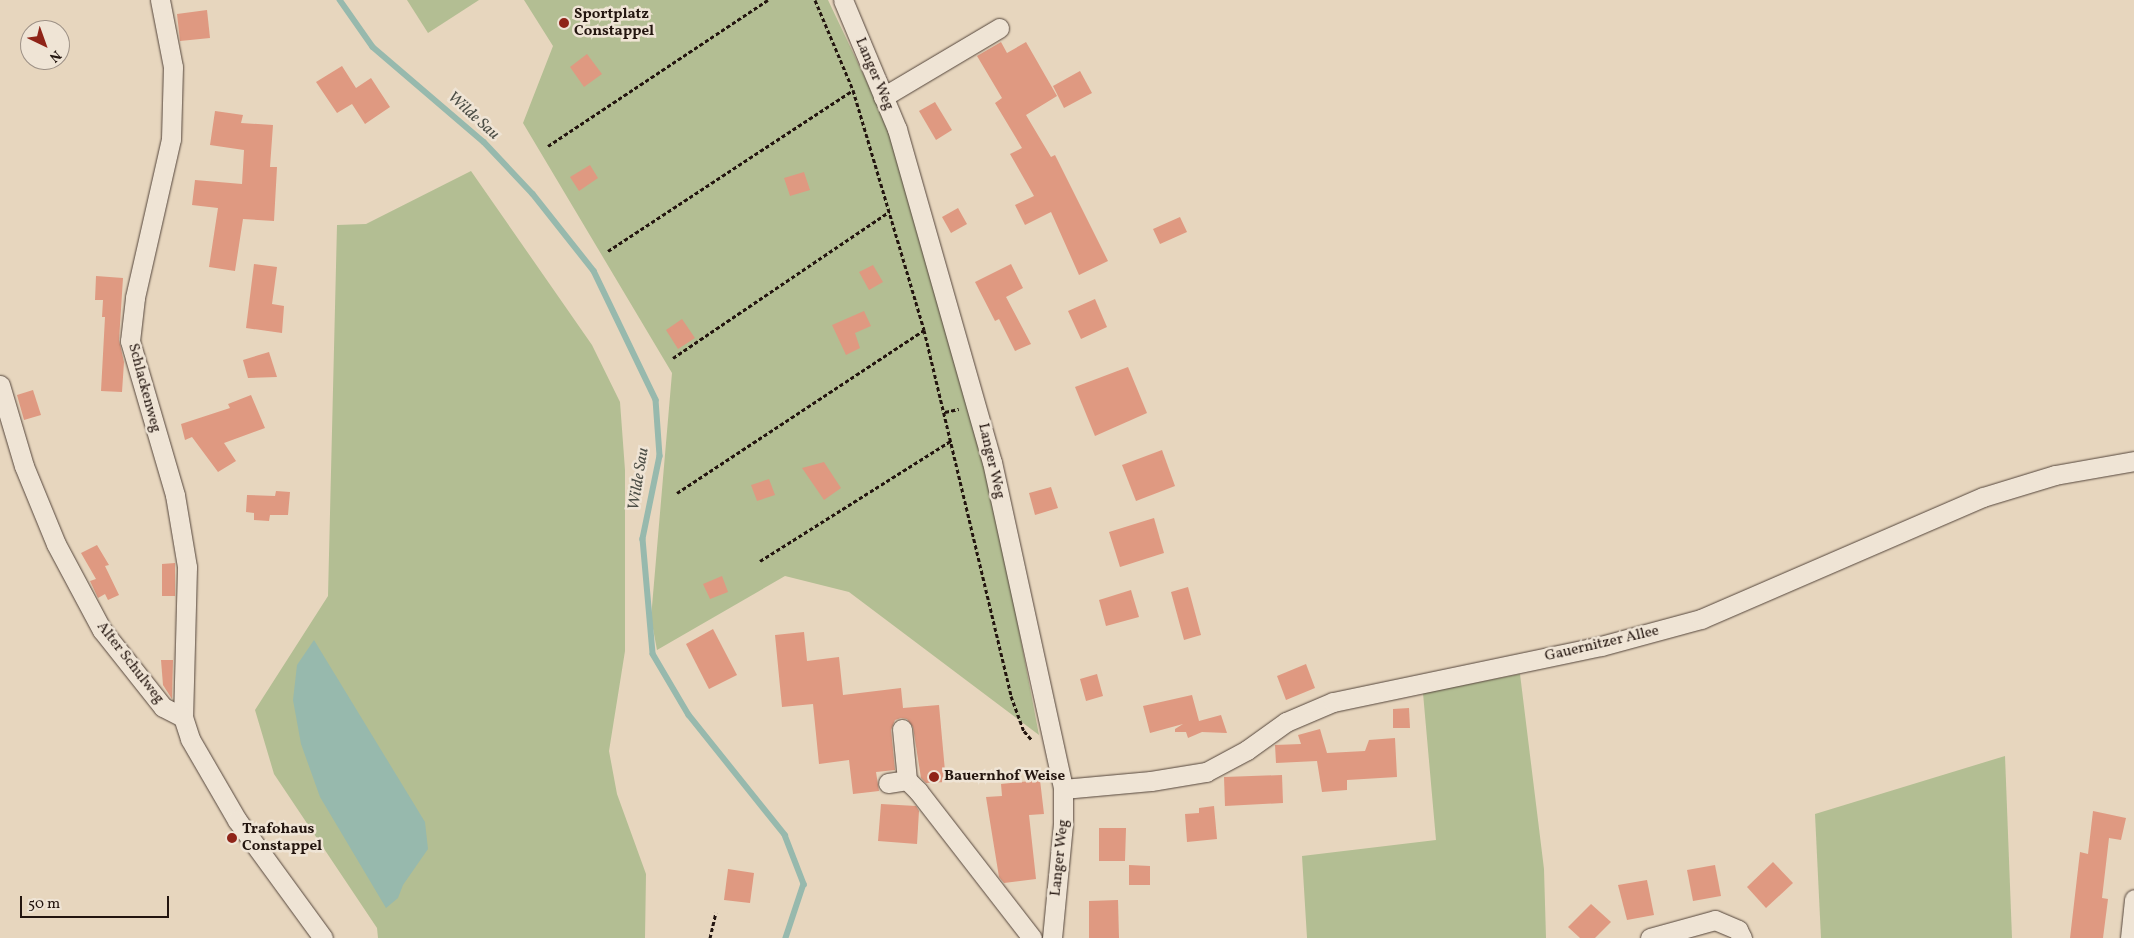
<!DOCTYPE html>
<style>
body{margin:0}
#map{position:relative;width:2134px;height:938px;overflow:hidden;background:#e7d6be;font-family:Vollkorn,serif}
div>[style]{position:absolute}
.green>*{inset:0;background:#b3be93}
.water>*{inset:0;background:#97b9ad}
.stream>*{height:5.5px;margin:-2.75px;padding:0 2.75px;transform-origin:2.75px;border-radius:2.75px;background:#97b9ad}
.building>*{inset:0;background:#df9981}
.path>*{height:3px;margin-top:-1.5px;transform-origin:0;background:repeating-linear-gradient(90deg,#23150f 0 4px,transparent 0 6.5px)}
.roads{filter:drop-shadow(0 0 1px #54453b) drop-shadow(0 0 1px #54453b)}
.minor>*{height:19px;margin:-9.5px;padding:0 9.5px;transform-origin:9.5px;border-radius:9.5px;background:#efe4d5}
.dots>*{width:14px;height:14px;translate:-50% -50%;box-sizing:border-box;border:2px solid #efe4d5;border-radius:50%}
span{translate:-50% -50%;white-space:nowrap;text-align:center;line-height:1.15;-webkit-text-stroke:5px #efe4d5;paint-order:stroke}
.poi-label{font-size:15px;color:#23150f;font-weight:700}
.left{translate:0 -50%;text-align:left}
.street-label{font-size:15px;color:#23150f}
.water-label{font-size:16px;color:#4c4e46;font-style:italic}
.north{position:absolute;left:20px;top:20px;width:50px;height:50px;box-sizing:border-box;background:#efe4d5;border:1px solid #9d9186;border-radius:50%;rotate:138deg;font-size:14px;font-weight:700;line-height:20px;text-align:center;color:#23150f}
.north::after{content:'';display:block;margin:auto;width:18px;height:22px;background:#8f2418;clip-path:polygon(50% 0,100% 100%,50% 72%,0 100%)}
.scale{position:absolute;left:20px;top:896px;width:149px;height:22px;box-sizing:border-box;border:2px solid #23150f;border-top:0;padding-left:6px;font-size:15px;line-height:18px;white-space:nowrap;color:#23150f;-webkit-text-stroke:4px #efe4d5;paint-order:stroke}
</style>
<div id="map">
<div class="green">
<div style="clip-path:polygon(407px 0,479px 0,428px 33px)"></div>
<div style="clip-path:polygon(524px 0,828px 0,887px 124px,994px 499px,1039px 735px,849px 592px,785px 576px,657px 650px,651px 618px,672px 373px,523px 123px,553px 46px)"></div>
<div style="clip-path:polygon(471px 171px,592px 345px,620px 402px,625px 470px,625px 651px,609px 751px,617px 794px,646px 874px,645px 938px,378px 938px,377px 928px,274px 774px,255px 710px,328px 596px,337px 225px,366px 224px)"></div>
<div style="clip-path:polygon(1520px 674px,1544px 869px,1546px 938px,1307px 938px,1302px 856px,1436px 840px,1423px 693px)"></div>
<div style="clip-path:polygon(2005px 756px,2012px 938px,1821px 938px,1815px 814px)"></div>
</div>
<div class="water">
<div style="clip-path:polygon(314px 640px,425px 822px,428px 849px,403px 885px,398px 898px,386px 908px,320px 797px,301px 744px,293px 700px,297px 665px)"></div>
</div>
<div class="stream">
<div style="left:340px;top:0;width:57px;rotate:54.9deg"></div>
<div style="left:373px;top:47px;width:146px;rotate:40.6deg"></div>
<div style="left:484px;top:142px;width:71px;rotate:46.7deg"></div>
<div style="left:533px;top:194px;width:98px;rotate:51.6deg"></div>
<div style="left:594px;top:271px;width:143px;rotate:64.3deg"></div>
<div style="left:656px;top:400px;width:56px;rotate:85.9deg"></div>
<div style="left:660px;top:456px;width:85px;rotate:101.6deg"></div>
<div style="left:643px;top:539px;width:115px;rotate:85deg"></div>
<div style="left:653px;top:654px;width:71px;rotate:59.5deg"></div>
<div style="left:689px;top:715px;width:154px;rotate:51.3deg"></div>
<div style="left:785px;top:835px;width:53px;rotate:68.8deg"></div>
<div style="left:804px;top:884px;width:57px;rotate:108.4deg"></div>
</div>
<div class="building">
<div style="clip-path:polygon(207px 10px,210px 38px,180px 41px,177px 14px)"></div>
<div style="clip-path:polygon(1001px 42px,1007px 53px,1026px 42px,1057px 96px,1026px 115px,1051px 157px,1055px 155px,1108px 261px,1079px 275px,1051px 212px,1025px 225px,1015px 205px,1034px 196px,1010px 154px,1022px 148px,995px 103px,1002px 98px,977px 56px)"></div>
<div style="clip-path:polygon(587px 54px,602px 74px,584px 87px,570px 67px)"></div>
<div style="clip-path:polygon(342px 66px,356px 88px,371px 78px,390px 107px,365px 124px,352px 104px,337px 113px,316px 82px)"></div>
<div style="clip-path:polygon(1080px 71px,1092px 93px,1064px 108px,1053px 86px)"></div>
<div style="clip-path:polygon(935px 102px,952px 130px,936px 140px,919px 111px)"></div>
<div style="clip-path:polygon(215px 111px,243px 115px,241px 123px,273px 125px,270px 167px,277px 167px,274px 221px,243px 219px,235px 271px,209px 267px,218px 208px,192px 205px,195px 180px,242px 184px,244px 150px,210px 145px)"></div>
<div style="clip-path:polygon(590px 165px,598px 178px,579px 191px,570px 177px)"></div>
<div style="clip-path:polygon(804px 172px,810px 190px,790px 196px,784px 178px)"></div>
<div style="clip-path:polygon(958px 208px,967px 224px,951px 233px,942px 217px)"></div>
<div style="clip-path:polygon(1180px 217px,1187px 232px,1160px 244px,1153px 229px)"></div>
<div style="clip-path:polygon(254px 264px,277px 267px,272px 304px,284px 306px,282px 333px,246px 328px)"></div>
<div style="clip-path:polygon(1011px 264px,1023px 288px,1006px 297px,1031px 344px,1015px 351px,999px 319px,995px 321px,975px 282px)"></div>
<div style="clip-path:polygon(873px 265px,883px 282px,869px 290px,859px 272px)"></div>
<div style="clip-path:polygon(96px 276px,123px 278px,119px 340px,124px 362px,122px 392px,101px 391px,105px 317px,102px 317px,103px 300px,95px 300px)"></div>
<div style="clip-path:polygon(1095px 299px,1107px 327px,1081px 339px,1068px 311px)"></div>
<div style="clip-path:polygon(864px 311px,871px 326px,855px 333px,860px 348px,846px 355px,832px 325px)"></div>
<div style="clip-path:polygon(682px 319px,695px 338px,678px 349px,666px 330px)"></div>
<div style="clip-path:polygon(269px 352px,277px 377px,248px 378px,243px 360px)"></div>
<div style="clip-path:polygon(1128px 367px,1147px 413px,1095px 436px,1075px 387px)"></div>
<div style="clip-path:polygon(33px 390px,41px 415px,24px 420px,17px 395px)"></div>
<div style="clip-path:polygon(251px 395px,265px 428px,224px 443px,236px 461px,218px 472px,192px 437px,185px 440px,181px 424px,230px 408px,228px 404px)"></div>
<div style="clip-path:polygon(1162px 450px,1175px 486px,1136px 501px,1122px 465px)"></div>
<div style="clip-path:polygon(824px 462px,841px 488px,824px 500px,802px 468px)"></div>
<div style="clip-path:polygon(769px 479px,775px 495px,757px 501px,751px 485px)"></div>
<div style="clip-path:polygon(1051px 487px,1058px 508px,1035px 515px,1029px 493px)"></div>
<div style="clip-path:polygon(276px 491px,290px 492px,288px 515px,270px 515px,269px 521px,254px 520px,254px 513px,246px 512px,247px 495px,275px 496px)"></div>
<div style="clip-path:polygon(1154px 518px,1164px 553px,1120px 567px,1109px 532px)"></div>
<div style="clip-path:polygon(97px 545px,109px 565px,105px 566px,119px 595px,108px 600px,105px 594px,98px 598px,90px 581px,96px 579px,81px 553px)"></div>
<div style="clip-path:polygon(175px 563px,175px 596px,162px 596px,162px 564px)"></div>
<div style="clip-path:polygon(722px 576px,728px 592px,710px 599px,703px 584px)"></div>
<div style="clip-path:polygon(1188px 587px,1201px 635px,1184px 640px,1171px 592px)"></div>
<div style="clip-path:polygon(1131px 590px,1139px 617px,1106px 626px,1099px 600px)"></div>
<div style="clip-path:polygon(713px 629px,737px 675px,709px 689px,686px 644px)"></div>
<div style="clip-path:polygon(804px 632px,807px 661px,839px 657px,843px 695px,901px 688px,903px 708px,939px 705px,946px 782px,926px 783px,921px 778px,913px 727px,907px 719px,901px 718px,895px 720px,891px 730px,895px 770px,876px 772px,879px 791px,853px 794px,849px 760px,819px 764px,813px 704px,782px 707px,775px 635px)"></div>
<div style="clip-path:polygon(161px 660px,173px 660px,172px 699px,163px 685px)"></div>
<div style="clip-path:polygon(1306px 664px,1315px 688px,1286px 700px,1277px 676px)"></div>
<div style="clip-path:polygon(1097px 674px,1103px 696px,1086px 701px,1080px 679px)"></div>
<div style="clip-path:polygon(1192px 695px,1199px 721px,1221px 715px,1227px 733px,1202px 732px,1188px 738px,1186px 732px,1175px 732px,1175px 729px,1183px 724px,1150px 733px,1143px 706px)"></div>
<div style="clip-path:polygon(1409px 708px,1410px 728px,1393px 728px,1393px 709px)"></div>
<div style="clip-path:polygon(1320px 729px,1327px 753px,1365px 751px,1369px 740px,1395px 738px,1397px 777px,1347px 780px,1347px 790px,1322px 792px,1317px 761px,1276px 763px,1275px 745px,1301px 744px,1298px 735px)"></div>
<div style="clip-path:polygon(1282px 775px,1283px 803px,1225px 806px,1224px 777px)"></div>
<div style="clip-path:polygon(1040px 780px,1044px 814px,1029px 815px,1036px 879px,1004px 883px,999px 877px,986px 797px,1002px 796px,1001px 784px)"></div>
<div style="clip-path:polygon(881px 804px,916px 806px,919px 811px,917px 844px,878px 841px)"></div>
<div style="clip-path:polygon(1214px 806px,1217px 839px,1187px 842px,1185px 814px,1199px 813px,1199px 808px)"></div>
<div style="clip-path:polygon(2093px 811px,2126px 818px,2121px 840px,2109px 838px,2102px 898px,2108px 899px,2103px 938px,2070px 938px,2080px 852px,2088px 854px)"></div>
<div style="clip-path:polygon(1099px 828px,1126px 828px,1125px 861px,1099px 861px)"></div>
<div style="clip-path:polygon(1773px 862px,1793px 883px,1766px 908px,1747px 887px)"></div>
<div style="clip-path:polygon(1129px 865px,1150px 866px,1150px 885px,1129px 885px)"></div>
<div style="clip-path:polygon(1715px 865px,1721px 896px,1693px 901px,1687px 870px)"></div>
<div style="clip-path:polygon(728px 869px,754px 873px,750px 903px,724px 900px)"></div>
<div style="clip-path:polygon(1647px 880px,1654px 915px,1627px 920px,1618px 885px)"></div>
<div style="clip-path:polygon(1118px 900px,1119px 938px,1089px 938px,1089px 901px)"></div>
<div style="clip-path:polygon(1591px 904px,1611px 922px,1595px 938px,1580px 938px,1568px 927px)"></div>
</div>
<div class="path">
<div style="left:815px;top:0;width:98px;rotate:67.1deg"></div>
<div style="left:853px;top:90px;width:250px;rotate:73.5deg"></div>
<div style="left:924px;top:330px;width:376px;rotate:76.6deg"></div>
<div style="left:1011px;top:696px;width:37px;rotate:70deg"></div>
<div style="left:1024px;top:731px;width:11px;rotate:49deg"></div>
<div style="left:548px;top:146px;width:264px;rotate:-33.6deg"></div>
<div style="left:608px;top:251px;width:293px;rotate:-33.3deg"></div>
<div style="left:673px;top:358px;width:261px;rotate:-34.1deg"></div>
<div style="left:945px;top:412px;width:14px;rotate:-12deg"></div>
<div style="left:677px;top:493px;width:296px;rotate:-33.4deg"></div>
<div style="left:760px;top:561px;width:227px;rotate:-32.2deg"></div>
<div style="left:710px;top:938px;width:26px;rotate:-77deg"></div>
</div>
<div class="roads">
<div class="minor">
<div style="left:160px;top:0;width:68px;rotate:79deg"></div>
<div style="left:173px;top:67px;width:72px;rotate:91.6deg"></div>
<div style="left:171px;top:139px;width:163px;rotate:102.8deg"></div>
<div style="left:135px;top:298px;width:43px;rotate:96.6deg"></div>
<div style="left:130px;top:341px;width:160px;rotate:73.7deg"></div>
<div style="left:175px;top:495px;width:73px;rotate:80.5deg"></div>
<div style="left:187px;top:567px;width:150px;rotate:91.5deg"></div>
<div style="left:183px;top:717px;width:23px;rotate:72deg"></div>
<div style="left:190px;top:739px;width:94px;rotate:59.9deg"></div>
<div style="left:237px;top:820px;width:146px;rotate:53.9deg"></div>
<div style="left:843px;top:0;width:140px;rotate:67.3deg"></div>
<div style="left:897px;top:129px;width:346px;rotate:74.1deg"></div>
<div style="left:992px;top:462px;width:335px;rotate:77.7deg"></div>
<div style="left:1063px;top:789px;width:35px;rotate:90deg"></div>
<div style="left:1063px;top:824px;width:115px;rotate:95.5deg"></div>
<div style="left:883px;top:97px;width:135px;rotate:-30.7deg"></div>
<div style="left:0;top:385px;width:84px;rotate:73.5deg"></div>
<div style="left:24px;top:466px;width:84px;rotate:67.7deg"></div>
<div style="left:56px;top:544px;width:98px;rotate:61.9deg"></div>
<div style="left:102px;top:630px;width:98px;rotate:51.6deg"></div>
<div style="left:163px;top:707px;width:22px;rotate:27deg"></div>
<div style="left:902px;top:729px;width:51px;rotate:84.4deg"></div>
<div style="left:888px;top:783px;width:19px;rotate:-9deg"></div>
<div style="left:907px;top:780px;width:16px;rotate:45deg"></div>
<div style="left:918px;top:791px;width:186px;rotate:52.2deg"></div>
<div style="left:1063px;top:789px;width:88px;rotate:-5.2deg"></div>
<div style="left:1151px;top:781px;width:56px;rotate:-9.3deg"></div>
<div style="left:1206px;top:772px;width:47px;rotate:-28.2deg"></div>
<div style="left:1247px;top:750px;width:48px;rotate:-35.7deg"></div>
<div style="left:1286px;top:722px;width:51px;rotate:-23.1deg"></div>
<div style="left:1333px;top:702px;width:274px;rotate:-11.8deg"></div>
<div style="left:1601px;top:646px;width:104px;rotate:-15.1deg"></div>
<div style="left:1701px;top:619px;width:307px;rotate:-23.4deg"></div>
<div style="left:1983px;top:497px;width:75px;rotate:-17deg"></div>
<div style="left:2055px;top:475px;width:80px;rotate:-10deg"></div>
<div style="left:1650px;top:938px;width:67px;rotate:-15.5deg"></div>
<div style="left:1715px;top:920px;width:25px;rotate:23deg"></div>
<div style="left:1738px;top:930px;width:9px;rotate:63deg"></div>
<div style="left:2130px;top:938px;width:39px;rotate:-84deg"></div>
</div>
</div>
<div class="dots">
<div style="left:564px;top:23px;background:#8f2418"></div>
<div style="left:934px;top:777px;background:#8f2418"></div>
<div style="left:232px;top:838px;background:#8f2418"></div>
</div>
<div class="poi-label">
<span class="left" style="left:574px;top:23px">Sportplatz<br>Constappel</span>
<span class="left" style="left:944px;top:777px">Bauernhof Weise</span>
<span class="left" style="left:242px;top:838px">Trafohaus<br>Constappel</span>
</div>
<div class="street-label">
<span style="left:874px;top:74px;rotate:67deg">Langer Weg</span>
<span style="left:144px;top:388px;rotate:75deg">Schlackenweg</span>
<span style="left:991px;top:461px;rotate:77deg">Langer Weg</span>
<span style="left:1602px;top:644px;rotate:-13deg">Gauernitzer Allee</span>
<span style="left:130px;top:663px;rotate:52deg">Alter Schulweg</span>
<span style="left:1060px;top:858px;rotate:-84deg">Langer Weg</span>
</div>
<div class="water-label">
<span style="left:473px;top:116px;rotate:42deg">Wilde Sau</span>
<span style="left:639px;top:479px;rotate:-81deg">Wilde Sau</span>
</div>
<div class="north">N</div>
<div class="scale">50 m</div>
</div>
